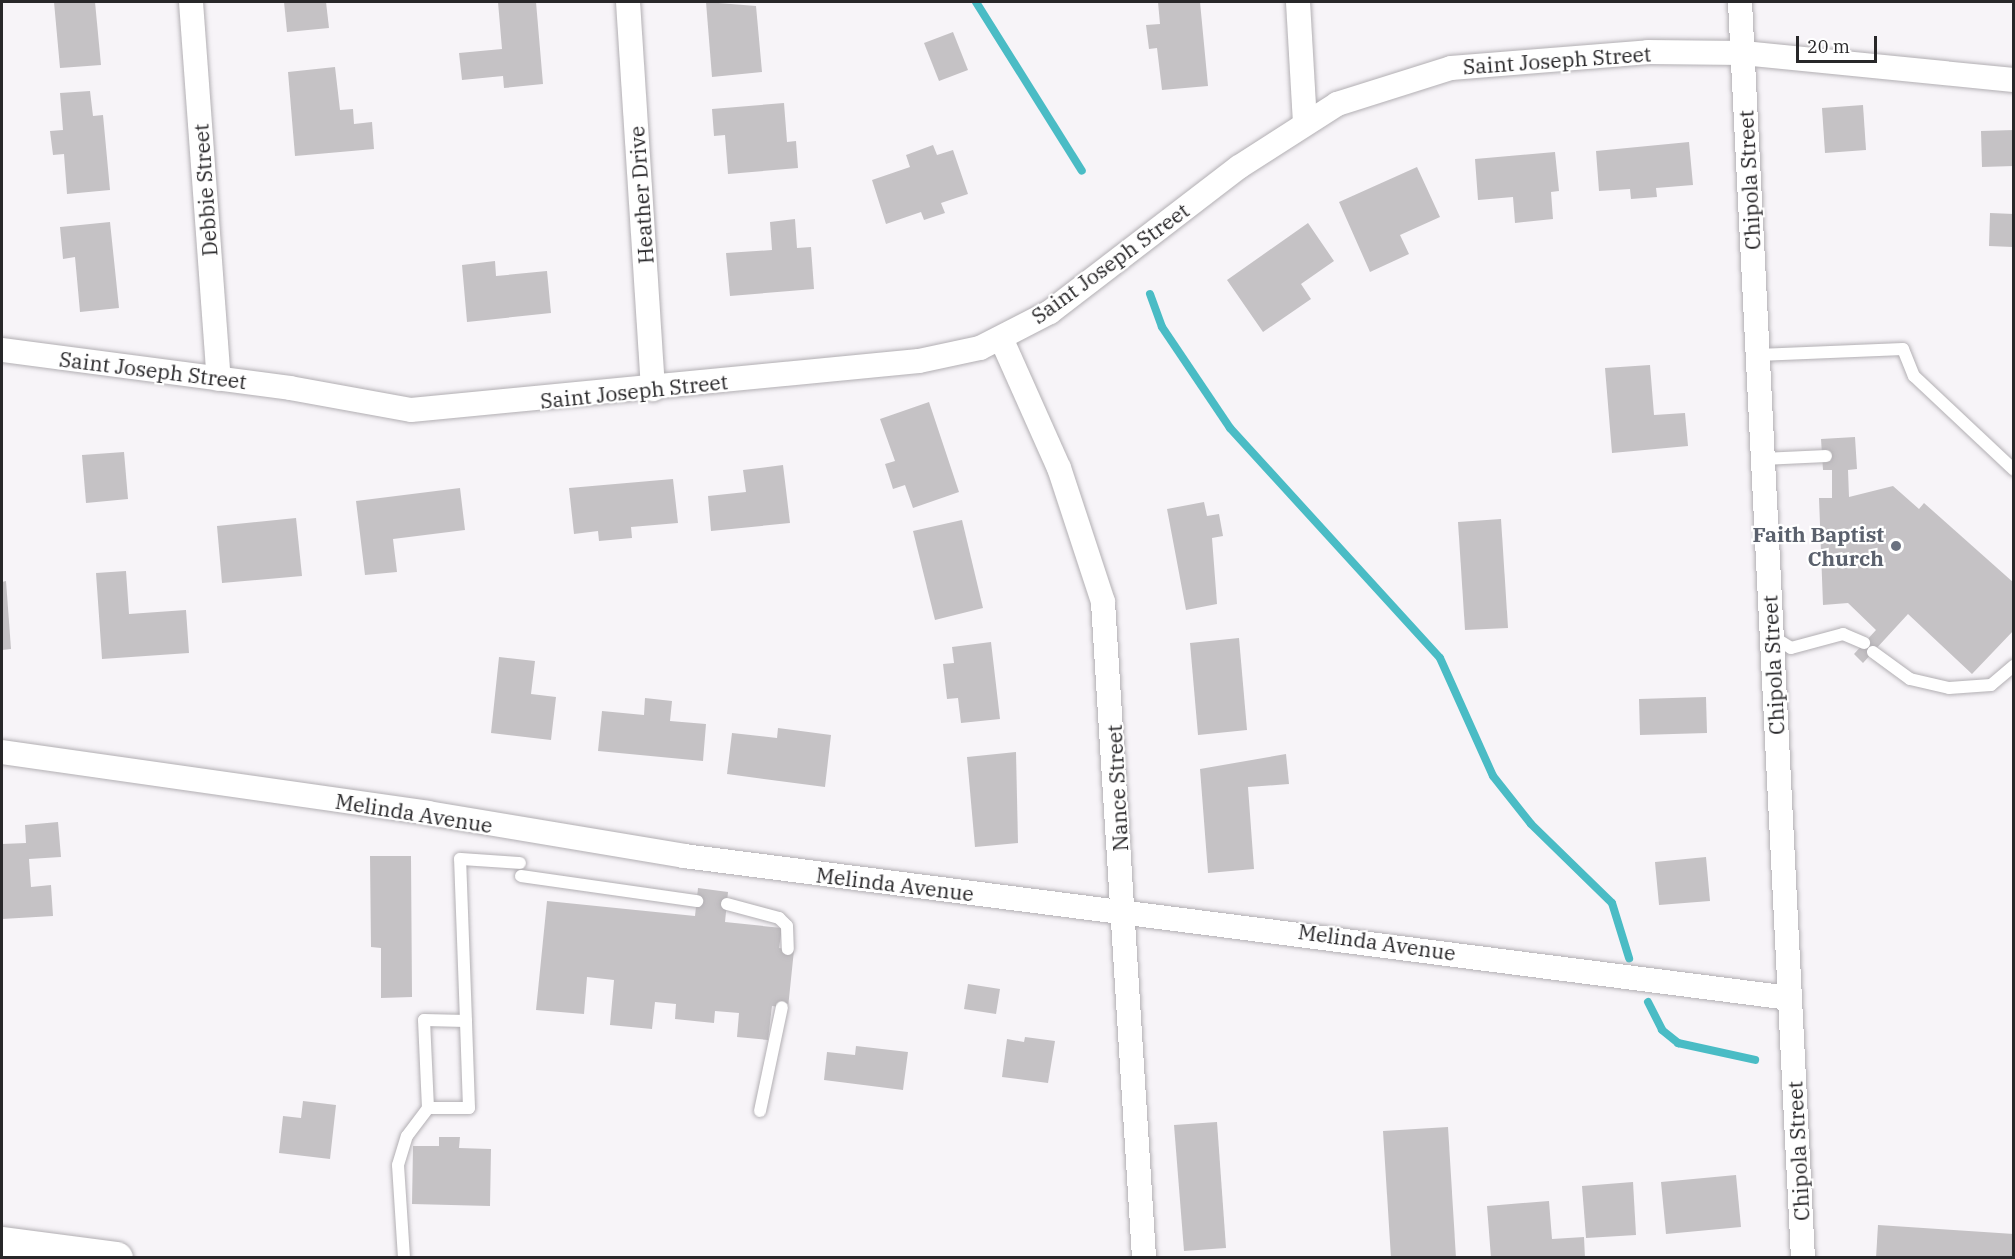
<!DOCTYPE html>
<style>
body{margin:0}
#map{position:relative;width:2015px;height:1259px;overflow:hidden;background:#f7f4f8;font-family:"IBM Plex Serif",serif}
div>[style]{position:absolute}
.stream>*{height:8px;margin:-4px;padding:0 4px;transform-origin:4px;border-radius:4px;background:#4abcc5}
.building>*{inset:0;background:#c5c2c5}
.roads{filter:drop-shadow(0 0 2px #b2afb3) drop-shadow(0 0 2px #b2afb3)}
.lane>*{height:12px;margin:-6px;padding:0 6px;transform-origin:6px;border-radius:6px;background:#fff}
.street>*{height:24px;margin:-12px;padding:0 12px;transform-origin:12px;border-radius:12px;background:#fff}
.primary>*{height:33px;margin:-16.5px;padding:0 16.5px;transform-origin:16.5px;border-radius:16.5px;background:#fff}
.dots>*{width:16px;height:16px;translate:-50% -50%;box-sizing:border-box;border:3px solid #fff;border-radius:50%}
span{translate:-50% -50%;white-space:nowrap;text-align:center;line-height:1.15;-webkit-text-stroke:4.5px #fff;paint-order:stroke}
.street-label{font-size:21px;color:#282729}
.worship-label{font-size:21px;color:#5b616d;font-weight:700}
.right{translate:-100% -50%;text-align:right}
.frame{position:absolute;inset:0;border:3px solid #282729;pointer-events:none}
.scale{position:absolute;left:1796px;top:36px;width:81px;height:27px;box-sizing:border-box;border:3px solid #282729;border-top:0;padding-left:8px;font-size:18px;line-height:21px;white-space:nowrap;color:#282729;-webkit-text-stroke:4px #fff;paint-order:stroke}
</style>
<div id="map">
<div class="stream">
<div style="left:976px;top:2px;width:199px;rotate:57.9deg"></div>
<div style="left:1150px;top:294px;width:35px;rotate:70deg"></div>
<div style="left:1162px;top:327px;width:122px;rotate:56deg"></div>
<div style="left:1230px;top:428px;width:311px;rotate:47.6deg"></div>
<div style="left:1440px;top:658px;width:129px;rotate:65.8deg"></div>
<div style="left:1493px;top:776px;width:61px;rotate:51.6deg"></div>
<div style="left:1531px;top:824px;width:113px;rotate:44.3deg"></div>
<div style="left:1612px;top:903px;width:58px;rotate:72.8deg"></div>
<div style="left:1648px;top:1002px;width:31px;rotate:63deg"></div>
<div style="left:1662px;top:1030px;width:21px;rotate:39deg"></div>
<div style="left:1678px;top:1043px;width:79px;rotate:12.4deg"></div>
</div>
<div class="building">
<div style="clip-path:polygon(54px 2px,95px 2px,101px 65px,60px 68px)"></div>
<div style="clip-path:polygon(284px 2px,326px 2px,329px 28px,287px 32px)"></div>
<div style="clip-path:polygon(498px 2px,536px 2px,543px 84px,504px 88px,503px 76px,462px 80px,459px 53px,502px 49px)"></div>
<div style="clip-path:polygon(706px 2px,756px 6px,762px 72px,712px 77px)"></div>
<div style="clip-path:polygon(1158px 2px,1200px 2px,1208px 86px,1162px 90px,1157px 48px,1149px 49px,1146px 25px,1160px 24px)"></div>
<div style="clip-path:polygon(953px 32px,968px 70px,939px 81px,924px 43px)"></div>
<div style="clip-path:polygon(335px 67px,340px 110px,353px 109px,354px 124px,372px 122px,374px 149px,295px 156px,288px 72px)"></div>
<div style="clip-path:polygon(90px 91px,93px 116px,103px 115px,110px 190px,67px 194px,64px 154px,53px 155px,50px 131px,63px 130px,60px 93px)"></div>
<div style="clip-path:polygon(784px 103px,787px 142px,796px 141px,798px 168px,728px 174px,725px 135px,714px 136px,712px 109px)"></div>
<div style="clip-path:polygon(1863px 105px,1866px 150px,1825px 153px,1822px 108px)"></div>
<div style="clip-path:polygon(2014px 130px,2014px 166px,1982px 167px,1981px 131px)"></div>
<div style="clip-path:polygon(1689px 142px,1693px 185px,1656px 188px,1657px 197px,1631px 199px,1630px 189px,1599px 191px,1596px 151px)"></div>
<div style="clip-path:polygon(933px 145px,937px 155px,953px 150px,968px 194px,941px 203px,945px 213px,924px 220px,921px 212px,886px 224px,872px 180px,910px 167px,906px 155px)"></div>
<div style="clip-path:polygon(1555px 152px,1559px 191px,1551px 192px,1553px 219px,1515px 223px,1513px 197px,1478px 200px,1475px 159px)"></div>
<div style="clip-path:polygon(1417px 167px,1440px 217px,1400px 235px,1409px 254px,1370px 272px,1339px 202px)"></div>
<div style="clip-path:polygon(1990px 213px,2014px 214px,2013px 247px,1989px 246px)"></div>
<div style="clip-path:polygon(795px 219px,797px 248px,811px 247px,814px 289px,730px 296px,726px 253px,772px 250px,770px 222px)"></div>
<div style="clip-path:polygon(110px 222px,119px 308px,80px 312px,75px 257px,63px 259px,60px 227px)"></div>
<div style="clip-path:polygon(1308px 223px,1334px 261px,1301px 284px,1311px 299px,1263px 332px,1227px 280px)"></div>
<div style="clip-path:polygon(495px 261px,496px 276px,547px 271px,551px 313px,467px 322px,462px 265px)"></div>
<div style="clip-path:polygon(1650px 365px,1654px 415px,1685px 413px,1688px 446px,1612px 453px,1605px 368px)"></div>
<div style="clip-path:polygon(929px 402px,959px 492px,913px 508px,905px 485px,893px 489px,885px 464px,895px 461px,880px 419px)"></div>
<div style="clip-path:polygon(1855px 437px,1857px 469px,1848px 470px,1849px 497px,1893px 486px,1919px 509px,1924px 503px,2014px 583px,2014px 630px,1972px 674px,1908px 614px,1863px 663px,1854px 654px,1876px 630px,1848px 603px,1823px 605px,1819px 498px,1832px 498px,1832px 470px,1823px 470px,1821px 439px)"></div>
<div style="clip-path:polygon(124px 452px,128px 499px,86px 503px,82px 455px)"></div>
<div style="clip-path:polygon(783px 465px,790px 523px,711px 531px,708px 496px,746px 492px,743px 470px)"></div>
<div style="clip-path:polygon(673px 479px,678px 523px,631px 527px,632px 538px,599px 541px,598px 531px,574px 534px,569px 488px)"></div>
<div style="clip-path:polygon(460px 488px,465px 530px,393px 539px,397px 572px,365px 575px,356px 501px)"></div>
<div style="clip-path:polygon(1204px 502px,1207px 516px,1219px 514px,1223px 536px,1212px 538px,1217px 604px,1186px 610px,1167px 509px)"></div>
<div style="clip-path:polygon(296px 518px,302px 576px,222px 583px,217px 526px)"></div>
<div style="clip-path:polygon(1501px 519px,1508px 628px,1465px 630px,1458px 522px)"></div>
<div style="clip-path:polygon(962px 520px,983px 608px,935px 620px,913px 531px)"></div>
<div style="clip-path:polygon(126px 571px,129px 614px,186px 610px,189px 653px,102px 659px,96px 573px)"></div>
<div style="clip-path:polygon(6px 581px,11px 649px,2px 650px,2px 582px)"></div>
<div style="clip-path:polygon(1239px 638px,1247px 730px,1198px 735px,1190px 643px)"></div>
<div style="clip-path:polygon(991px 642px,1000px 719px,961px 723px,958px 698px,947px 699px,943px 664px,954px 663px,952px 647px)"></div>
<div style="clip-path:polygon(499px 657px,535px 661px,531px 694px,556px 697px,551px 740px,491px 733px)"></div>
<div style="clip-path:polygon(1706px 697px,1707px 733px,1640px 735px,1639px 699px)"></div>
<div style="clip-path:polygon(645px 698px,672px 701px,670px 721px,706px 724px,703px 761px,598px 751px,602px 711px,644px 715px)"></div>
<div style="clip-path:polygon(778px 728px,831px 735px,825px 787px,727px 774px,732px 733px,777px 738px)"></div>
<div style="clip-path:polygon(1016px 752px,1018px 843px,975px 847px,967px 757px)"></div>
<div style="clip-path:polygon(1286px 754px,1289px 784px,1248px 787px,1254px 869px,1208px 873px,1200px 769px)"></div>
<div style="clip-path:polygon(58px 822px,61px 857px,29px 859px,31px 887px,51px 885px,53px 916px,2px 919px,2px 844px,26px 843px,25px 825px)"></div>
<div style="clip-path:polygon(370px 856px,411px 856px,412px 997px,381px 998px,381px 948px,371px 947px)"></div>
<div style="clip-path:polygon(1706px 857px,1710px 901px,1659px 905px,1655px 862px)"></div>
<div style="clip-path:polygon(698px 888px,728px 892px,725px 922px,782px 928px,779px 948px,794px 950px,788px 1008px,772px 1006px,768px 1040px,737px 1037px,739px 1013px,715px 1011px,714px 1023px,675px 1019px,676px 1004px,655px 1002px,652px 1029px,610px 1025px,614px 980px,587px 977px,584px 1014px,536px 1010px,547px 901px,695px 916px)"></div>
<div style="clip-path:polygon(968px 984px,1000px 989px,996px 1014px,964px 1009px)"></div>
<div style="clip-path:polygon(1025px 1037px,1055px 1041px,1048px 1083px,1002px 1077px,1007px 1039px,1024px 1042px)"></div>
<div style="clip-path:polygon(856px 1046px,908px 1052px,903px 1090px,824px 1080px,827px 1052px,855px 1055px)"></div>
<div style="clip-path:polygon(303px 1101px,336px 1105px,330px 1159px,279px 1153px,283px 1116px,301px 1118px)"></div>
<div style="clip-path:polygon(1217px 1122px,1226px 1248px,1184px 1251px,1174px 1125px)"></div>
<div style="clip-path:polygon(1448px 1127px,1456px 1258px,1391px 1258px,1383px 1131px)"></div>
<div style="clip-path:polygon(439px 1137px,460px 1137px,459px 1148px,491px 1149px,490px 1206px,412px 1204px,413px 1146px,439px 1146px)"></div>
<div style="clip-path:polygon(1736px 1175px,1741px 1227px,1666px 1234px,1661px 1182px)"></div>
<div style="clip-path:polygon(1633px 1182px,1636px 1235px,1586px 1238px,1582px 1186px)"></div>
<div style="clip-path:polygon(1549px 1201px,1552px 1239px,1584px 1237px,1585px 1258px,1491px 1258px,1487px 1206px)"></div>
<div style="clip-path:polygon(1878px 1225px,2014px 1234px,2014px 1258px,1876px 1258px)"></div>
</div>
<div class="roads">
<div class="lane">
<div style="left:1758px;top:355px;width:145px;rotate:-2.4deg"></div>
<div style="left:1903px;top:349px;width:29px;rotate:68deg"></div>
<div style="left:1914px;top:376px;width:137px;rotate:43.2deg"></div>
<div style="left:1763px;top:459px;width:63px;rotate:-2.7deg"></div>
<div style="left:1773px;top:637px;width:21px;rotate:31deg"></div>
<div style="left:1791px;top:648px;width:54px;rotate:-15.1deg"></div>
<div style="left:1843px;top:634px;width:23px;rotate:23deg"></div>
<div style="left:1873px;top:652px;width:46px;rotate:36.1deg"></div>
<div style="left:1910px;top:679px;width:40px;rotate:13deg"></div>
<div style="left:1949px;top:688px;width:42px;rotate:-4.1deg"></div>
<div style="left:1991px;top:685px;width:30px;rotate:-40deg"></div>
<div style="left:521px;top:876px;width:178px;rotate:8.1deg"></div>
<div style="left:727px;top:904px;width:54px;rotate:15.1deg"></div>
<div style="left:779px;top:918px;width:11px;rotate:45deg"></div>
<div style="left:787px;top:926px;width:23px;rotate:88deg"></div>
<div style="left:466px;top:1021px;width:42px;rotate:-178.6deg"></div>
<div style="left:424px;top:1020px;width:88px;rotate:87.4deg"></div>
<div style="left:428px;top:1108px;width:41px"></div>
<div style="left:469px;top:1108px;width:87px;rotate:-92deg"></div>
<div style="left:466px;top:1021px;width:162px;rotate:-92.1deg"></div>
<div style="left:460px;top:859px;width:60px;rotate:3.8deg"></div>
<div style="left:760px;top:1111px;width:106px;rotate:-78.1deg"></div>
<div style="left:404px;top:1258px;width:93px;rotate:-93.7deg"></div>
<div style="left:398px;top:1165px;width:30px;rotate:-73deg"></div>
<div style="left:407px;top:1136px;width:35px;rotate:-53deg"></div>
</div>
<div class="street">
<div style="left:191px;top:2px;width:378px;rotate:85.8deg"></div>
<div style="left:628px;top:2px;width:388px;rotate:86.3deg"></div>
<div style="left:1298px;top:2px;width:120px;rotate:86.7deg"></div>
<div style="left:1740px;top:2px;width:1258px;rotate:87.13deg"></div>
<div style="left:1001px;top:338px;width:142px;rotate:66deg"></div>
<div style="left:1059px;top:468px;width:141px;rotate:71.8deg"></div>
<div style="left:1103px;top:602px;width:657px;rotate:86.42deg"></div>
<div style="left:2px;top:350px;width:290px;rotate:7.5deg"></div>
<div style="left:290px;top:388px;width:123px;rotate:10.3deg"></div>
<div style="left:411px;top:410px;width:510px;rotate:-5.51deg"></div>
<div style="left:919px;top:361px;width:62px;rotate:-12deg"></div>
<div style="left:980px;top:348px;width:79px;rotate:-27.2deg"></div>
<div style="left:1050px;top:312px;width:238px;rotate:-37.5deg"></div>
<div style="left:1239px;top:167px;width:117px;rotate:-32.7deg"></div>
<div style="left:1337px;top:104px;width:120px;rotate:-17.5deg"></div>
<div style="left:1451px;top:68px;width:198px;rotate:-4.6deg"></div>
<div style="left:1648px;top:52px;width:95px;rotate:0.6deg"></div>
<div style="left:1743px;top:53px;width:272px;rotate:5.7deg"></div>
<div style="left:2px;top:752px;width:430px;rotate:8.1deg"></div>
<div style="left:428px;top:813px;width:260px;rotate:9.5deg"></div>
<div style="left:684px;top:856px;width:1115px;rotate:7.32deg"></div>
</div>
<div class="primary">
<div style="left:2px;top:1243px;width:115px;rotate:7.5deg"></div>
</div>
</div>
<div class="dots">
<div style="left:1896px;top:546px;background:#6b7280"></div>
</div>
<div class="street-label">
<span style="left:1557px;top:60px;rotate:-4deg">Saint Joseph Street</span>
<span style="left:1749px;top:180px;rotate:-93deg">Chipola Street</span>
<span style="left:205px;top:190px;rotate:-94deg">Debbie Street</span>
<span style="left:641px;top:195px;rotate:-94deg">Heather Drive</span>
<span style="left:1110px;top:263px;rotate:-36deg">Saint Joseph Street</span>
<span style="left:153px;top:370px;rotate:7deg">Saint Joseph Street</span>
<span style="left:634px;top:391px;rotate:-6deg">Saint Joseph Street</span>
<span style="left:1773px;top:665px;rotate:-93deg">Chipola Street</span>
<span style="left:1117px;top:788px;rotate:-93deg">Nance Street</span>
<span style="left:414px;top:813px;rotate:9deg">Melinda Avenue</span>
<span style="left:895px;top:884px;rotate:7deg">Melinda Avenue</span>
<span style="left:1377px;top:942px;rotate:8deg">Melinda Avenue</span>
<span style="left:1798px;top:1151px;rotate:-93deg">Chipola Street</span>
</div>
<div class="worship-label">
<span class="right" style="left:1884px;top:546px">Faith Baptist<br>Church</span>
</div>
<div class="frame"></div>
<div class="scale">20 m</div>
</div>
